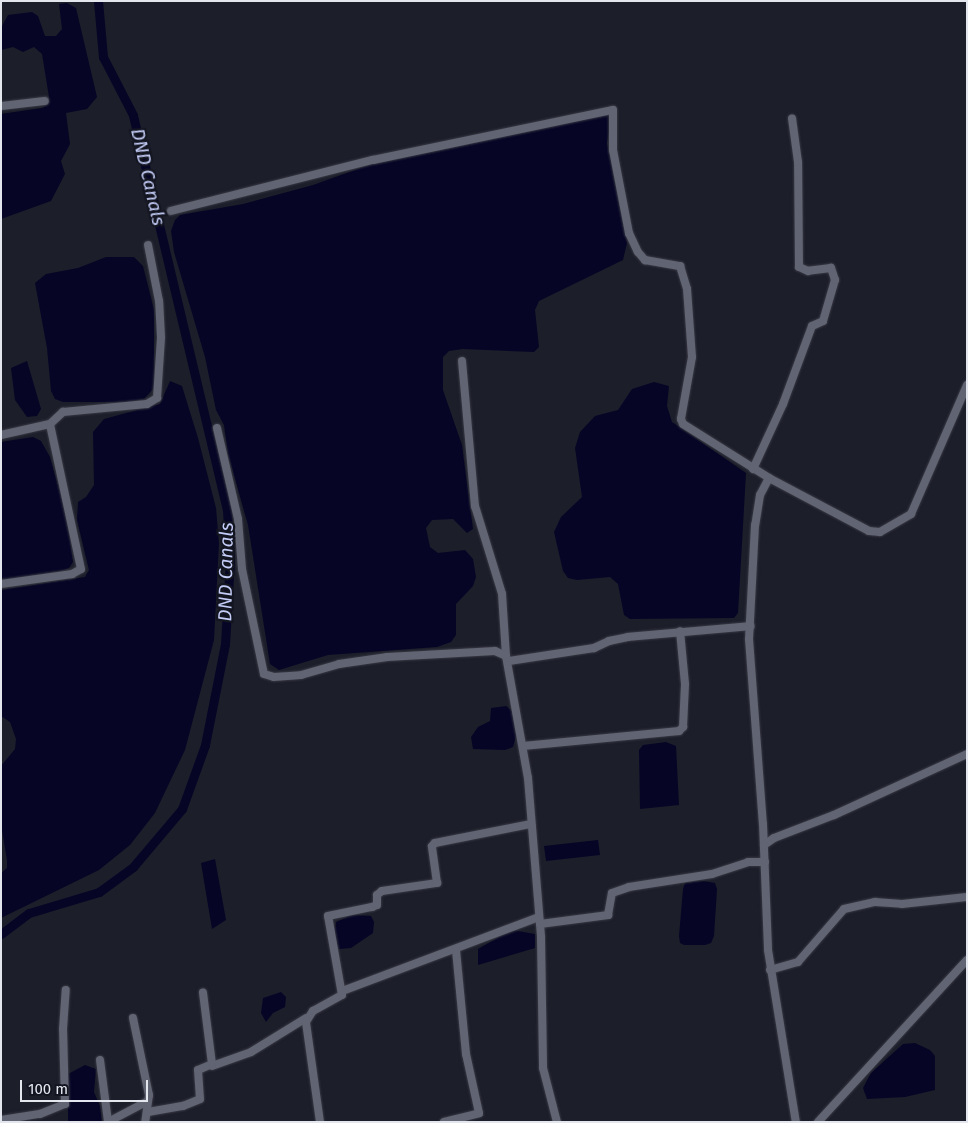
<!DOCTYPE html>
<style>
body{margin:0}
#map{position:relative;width:968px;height:1123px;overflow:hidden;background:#1c1e2a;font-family:"Fira Sans",sans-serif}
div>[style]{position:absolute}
.water>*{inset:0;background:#060526}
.canal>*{height:9px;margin:-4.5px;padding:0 4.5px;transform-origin:4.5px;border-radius:4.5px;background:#060526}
.roads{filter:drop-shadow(0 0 1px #383943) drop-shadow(0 0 1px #383943)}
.minor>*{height:8px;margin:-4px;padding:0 4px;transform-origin:4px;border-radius:4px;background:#616473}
span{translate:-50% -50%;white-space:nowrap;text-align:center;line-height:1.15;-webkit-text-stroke:4.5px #131520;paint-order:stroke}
.water-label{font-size:19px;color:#c4cdf7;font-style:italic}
.frame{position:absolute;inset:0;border:2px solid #e4e6ee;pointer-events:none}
.scale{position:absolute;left:20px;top:1080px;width:128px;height:22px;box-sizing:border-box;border:2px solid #e4e6ee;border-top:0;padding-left:6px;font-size:15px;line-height:18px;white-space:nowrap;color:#e4e6ee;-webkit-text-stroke:4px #131520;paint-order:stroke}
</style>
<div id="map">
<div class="water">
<div style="clip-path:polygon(67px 3px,76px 8px,97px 97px,87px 109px,66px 113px,70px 144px,61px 161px,65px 174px,51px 201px,1px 219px,1px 114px,42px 108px,46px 106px,49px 97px,42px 54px,34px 47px,23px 52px,13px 47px,1px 50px,1px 28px,8px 15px,32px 12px,38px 16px,45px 36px,56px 36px,62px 29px,59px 4px)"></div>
<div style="clip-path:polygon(612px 114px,607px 143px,627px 243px,623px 260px,539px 301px,535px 310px,539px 347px,534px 352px,463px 349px,449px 351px,443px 357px,443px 390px,462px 445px,473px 529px,467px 533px,453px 519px,432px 520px,426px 528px,430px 547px,438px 553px,465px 550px,473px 559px,476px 577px,473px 586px,456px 604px,456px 635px,451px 642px,437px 647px,328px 655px,279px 670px,270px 664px,248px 525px,228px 454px,224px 425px,216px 410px,205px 357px,174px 252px,171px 231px,175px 220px,180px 215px,243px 204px,313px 185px,386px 159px)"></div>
<div style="clip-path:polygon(106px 257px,134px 257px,143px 266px,154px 310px,154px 388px,144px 399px,127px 402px,63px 402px,55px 399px,51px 391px,47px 348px,35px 283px,46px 274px,78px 268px)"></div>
<div style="clip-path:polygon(27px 361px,41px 409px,37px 416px,27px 417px,15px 400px,11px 368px)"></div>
<div style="clip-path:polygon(170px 381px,182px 386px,198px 438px,216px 508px,219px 544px,214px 640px,185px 750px,155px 813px,130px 845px,99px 870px,1px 918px,1px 873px,7px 868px,7px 860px,2px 830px,1px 766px,15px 749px,16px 739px,10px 722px,1px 716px,1px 590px,85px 577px,89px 570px,77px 520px,78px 502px,86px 497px,94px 485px,93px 432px,104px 419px,160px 404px)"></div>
<div style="clip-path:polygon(654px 382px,669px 386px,667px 406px,672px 422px,746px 473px,738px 613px,734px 618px,630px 619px,624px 615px,618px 584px,610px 577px,577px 580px,568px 578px,563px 571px,554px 532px,561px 517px,582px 497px,575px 448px,580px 432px,595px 416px,618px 410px,632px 389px)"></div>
<div style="clip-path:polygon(33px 437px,41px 441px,50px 457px,66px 514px,73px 562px,69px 568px,60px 571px,1px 580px,1px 442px)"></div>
<div style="clip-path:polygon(506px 706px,512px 711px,517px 732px,513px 747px,505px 750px,473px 749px,471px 737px,478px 727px,490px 721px,491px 708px)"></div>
<div style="clip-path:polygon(666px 742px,676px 746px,679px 805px,640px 809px,639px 750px,643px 745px)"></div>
<div style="clip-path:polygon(598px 840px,600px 855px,546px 861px,544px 846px)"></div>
<div style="clip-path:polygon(215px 859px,226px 920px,212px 929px,201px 863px)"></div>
<div style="clip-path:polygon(703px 881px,715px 883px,717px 889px,714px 936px,711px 943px,705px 945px,684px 945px,680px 943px,679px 936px,683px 889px,685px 883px)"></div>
<div style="clip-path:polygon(352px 915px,371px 916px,374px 922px,373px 933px,351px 948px,339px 949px,334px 936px,336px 922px)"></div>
<div style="clip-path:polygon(512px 930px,535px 934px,535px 948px,478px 965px,478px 949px)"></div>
<div style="clip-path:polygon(281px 992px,286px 997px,285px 1007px,273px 1013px,266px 1022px,261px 1013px,263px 998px)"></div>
<div style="clip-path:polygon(915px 1043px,930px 1050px,935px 1056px,935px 1090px,905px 1097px,867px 1099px,863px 1088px,871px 1073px,903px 1044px)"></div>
<div style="clip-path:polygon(85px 1065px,96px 1069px,94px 1092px,100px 1106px,102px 1122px,68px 1122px,68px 1074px)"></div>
</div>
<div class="canal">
<div style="left:1px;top:934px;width:35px;rotate:-37deg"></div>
<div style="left:29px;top:913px;width:73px;rotate:-16.7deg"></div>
<div style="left:99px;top:892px;width:42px;rotate:-36.3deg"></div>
<div style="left:133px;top:867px;width:76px;rotate:-49.8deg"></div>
<div style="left:182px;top:809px;width:68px;rotate:-70.2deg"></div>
<div style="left:205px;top:745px;width:103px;rotate:-78.8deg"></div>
<div style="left:225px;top:644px;width:85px;rotate:-86.6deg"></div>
<div style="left:230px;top:559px;width:49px;rotate:-93.5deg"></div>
<div style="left:227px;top:510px;width:406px;rotate:-103.4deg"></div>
<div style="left:133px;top:115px;width:65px;rotate:-117.3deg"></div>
<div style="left:103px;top:57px;width:56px;rotate:-95.1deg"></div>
</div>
<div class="roads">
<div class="minor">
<div style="left:1px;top:106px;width:44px;rotate:-6.5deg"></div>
<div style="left:171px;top:211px;width:208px;rotate:-14.2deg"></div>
<div style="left:373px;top:160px;width:245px;rotate:-11.8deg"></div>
<div style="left:613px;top:110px;width:40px;rotate:90deg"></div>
<div style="left:613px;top:150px;width:85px;rotate:79.1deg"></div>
<div style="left:629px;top:233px;width:21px;rotate:65deg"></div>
<div style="left:638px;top:252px;width:11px;rotate:49deg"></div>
<div style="left:645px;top:260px;width:36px;rotate:10deg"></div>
<div style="left:680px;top:266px;width:24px;rotate:73deg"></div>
<div style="left:687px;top:289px;width:68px;rotate:85.8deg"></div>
<div style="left:692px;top:357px;width:63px;rotate:100.1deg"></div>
<div style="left:681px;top:419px;width:5px;rotate:68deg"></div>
<div style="left:683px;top:424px;width:102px;rotate:32.1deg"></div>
<div style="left:769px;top:478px;width:113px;rotate:27.9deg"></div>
<div style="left:869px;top:531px;width:11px;rotate:5deg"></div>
<div style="left:880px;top:532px;width:36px;rotate:-30deg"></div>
<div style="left:911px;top:514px;width:141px;rotate:-66.5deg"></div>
<div style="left:462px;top:361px;width:146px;rotate:84.9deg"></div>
<div style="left:475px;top:506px;width:92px;rotate:72.9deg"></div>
<div style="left:502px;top:594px;width:62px;rotate:86.3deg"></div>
<div style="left:506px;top:656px;width:124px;rotate:79.8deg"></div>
<div style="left:528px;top:778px;width:160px;rotate:85.3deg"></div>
<div style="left:541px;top:937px;width:131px;rotate:89.1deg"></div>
<div style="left:543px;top:1068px;width:56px;rotate:75.5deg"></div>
<div style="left:217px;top:428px;width:93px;rotate:77deg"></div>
<div style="left:238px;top:519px;width:50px;rotate:85.4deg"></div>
<div style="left:242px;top:569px;width:107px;rotate:78.2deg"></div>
<div style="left:264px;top:674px;width:10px;rotate:17deg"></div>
<div style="left:274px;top:677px;width:27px;rotate:-4deg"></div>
<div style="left:301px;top:675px;width:40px;rotate:-16deg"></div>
<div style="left:339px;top:664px;width:49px;rotate:-8.3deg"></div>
<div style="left:387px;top:657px;width:108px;rotate:-3.2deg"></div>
<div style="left:495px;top:651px;width:12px;rotate:24deg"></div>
<div style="left:1px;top:435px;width:50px;rotate:-12.7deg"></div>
<div style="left:50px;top:424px;width:18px;rotate:-43deg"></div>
<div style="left:63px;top:412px;width:84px;rotate:-5.4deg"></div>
<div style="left:147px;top:404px;width:12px;rotate:-31deg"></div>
<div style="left:157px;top:398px;width:61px;rotate:-86.2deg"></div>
<div style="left:161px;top:337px;width:36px;rotate:-93deg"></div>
<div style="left:159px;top:301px;width:57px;rotate:-101.1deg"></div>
<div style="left:753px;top:469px;width:72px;rotate:-65.2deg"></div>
<div style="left:783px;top:404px;width:83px;rotate:-69.6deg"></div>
<div style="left:812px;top:326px;width:12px;rotate:-24deg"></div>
<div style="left:823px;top:321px;width:43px;rotate:-73.7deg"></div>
<div style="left:835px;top:280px;width:13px;rotate:-108deg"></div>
<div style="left:831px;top:268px;width:23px;rotate:173deg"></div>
<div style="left:808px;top:271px;width:10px;rotate:-156deg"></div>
<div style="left:799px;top:267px;width:105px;rotate:-90.5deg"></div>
<div style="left:798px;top:162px;width:44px;rotate:-97.8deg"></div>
<div style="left:769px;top:478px;width:19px;rotate:118deg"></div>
<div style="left:760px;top:495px;width:30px;rotate:99deg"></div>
<div style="left:755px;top:525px;width:114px;rotate:93deg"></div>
<div style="left:749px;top:639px;width:186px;rotate:85.7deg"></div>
<div style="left:763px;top:824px;width:126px;rotate:87.7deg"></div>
<div style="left:768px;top:950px;width:174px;rotate:80.8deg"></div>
<div style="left:1px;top:584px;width:72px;rotate:-8deg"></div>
<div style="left:72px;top:574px;width:10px;rotate:-29deg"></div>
<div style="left:81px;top:569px;width:148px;rotate:-102.1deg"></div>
<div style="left:509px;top:661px;width:86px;rotate:-8.7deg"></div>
<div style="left:594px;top:648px;width:17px;rotate:-25deg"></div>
<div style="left:609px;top:641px;width:19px;rotate:-12deg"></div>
<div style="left:628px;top:637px;width:123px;rotate:-5.1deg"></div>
<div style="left:523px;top:746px;width:157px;rotate:-5.5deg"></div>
<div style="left:679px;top:731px;width:6px;rotate:-45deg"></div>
<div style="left:683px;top:727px;width:43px;rotate:-87.3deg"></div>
<div style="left:685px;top:684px;width:53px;rotate:-95.4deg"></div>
<div style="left:764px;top:845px;width:12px;rotate:-35deg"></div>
<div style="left:774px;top:838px;width:64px;rotate:-21deg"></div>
<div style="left:834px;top:815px;width:146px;rotate:-24.6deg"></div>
<div style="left:540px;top:924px;width:69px;rotate:-7.5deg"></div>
<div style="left:608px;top:915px;width:22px;rotate:-80deg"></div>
<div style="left:612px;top:893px;width:18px;rotate:-19deg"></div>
<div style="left:629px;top:887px;width:84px;rotate:-8.9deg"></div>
<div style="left:712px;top:874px;width:38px;rotate:-18deg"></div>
<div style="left:748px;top:862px;width:17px"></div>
<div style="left:770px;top:970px;width:29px;rotate:-16deg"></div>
<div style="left:798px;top:962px;width:70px;rotate:-49deg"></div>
<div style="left:844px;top:909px;width:32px;rotate:-13deg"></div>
<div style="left:875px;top:902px;width:27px;rotate:4deg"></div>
<div style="left:902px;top:904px;width:65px;rotate:-6.1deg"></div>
<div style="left:342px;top:991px;width:210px;rotate:-20.6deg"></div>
<div style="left:133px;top:1018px;width:79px;rotate:78.3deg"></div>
<div style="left:149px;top:1095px;width:27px;rotate:98deg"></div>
<div style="left:100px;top:1060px;width:63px;rotate:82.6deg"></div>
<div style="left:108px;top:1122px;width:45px;rotate:-27.7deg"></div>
<div style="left:212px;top:1066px;width:41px;rotate:-19.7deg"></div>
<div style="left:251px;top:1052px;width:65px;rotate:-31.7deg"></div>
<div style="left:148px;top:1112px;width:36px;rotate:-10deg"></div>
<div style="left:183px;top:1106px;width:18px;rotate:-22deg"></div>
<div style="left:200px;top:1099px;width:29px;rotate:-94deg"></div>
<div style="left:198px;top:1070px;width:15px;rotate:-23deg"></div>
<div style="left:212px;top:1064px;width:72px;rotate:-97.2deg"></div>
<div style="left:1px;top:1120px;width:39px;rotate:-9deg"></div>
<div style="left:40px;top:1114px;width:27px;rotate:-22deg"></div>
<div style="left:65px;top:1104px;width:75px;rotate:-91.5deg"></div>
<div style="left:63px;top:1029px;width:39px;rotate:-86deg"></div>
<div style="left:320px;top:1122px;width:101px;rotate:-98deg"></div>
<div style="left:306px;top:1022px;width:13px;rotate:-58deg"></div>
<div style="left:313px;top:1011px;width:33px;rotate:-29deg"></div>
<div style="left:342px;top:995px;width:80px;rotate:-100deg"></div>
<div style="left:328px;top:916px;width:45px;rotate:-11.6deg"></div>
<div style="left:372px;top:907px;width:5px;rotate:-22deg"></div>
<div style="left:377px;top:905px;width:10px;rotate:-90deg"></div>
<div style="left:377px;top:895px;width:6px;rotate:-39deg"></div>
<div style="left:382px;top:891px;width:56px;rotate:-8.3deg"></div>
<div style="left:437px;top:883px;width:37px;rotate:-98deg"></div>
<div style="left:432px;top:846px;width:4px;rotate:-45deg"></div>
<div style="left:435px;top:843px;width:98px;rotate:-11.2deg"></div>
<div style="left:444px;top:1122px;width:36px;rotate:-14deg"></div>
<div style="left:479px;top:1113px;width:60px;rotate:-102.4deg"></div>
<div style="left:466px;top:1054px;width:104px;rotate:-95.5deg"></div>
<div style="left:818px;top:1122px;width:220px;rotate:-47.4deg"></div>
</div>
</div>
<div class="water-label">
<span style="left:148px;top:177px;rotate:77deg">DND Canals</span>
<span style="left:226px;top:572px;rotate:-89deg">DND Canals</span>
</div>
<div class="frame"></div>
<div class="scale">100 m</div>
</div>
